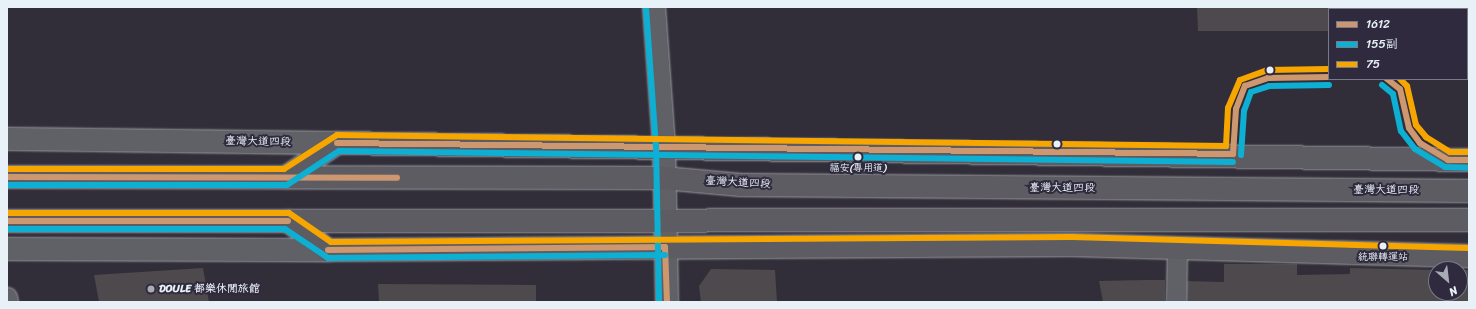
<!DOCTYPE html>
<meta charset="utf-8">
<style>
body{margin:0}
#map{position:relative;width:1476px;height:309px;overflow:hidden;background:#312e39;font-family:Sriracha,"LXGW WenKai TC",sans-serif}
div>[style]{position:absolute}
.building>*{inset:0;background:#4d494d}
.roads{filter:drop-shadow(0 0 1px #98999f) drop-shadow(0 0 1px #98999f)}
.street>*{height:19px;margin:-9.5px;padding:0 9.5px;transform-origin:9.5px;border-radius:9.5px;background:#606067}
.secondary>*{height:22px;margin:-11px;padding:0 11px;transform-origin:11px;border-radius:11px;background:#606067}
.primary>*{height:22px;margin:-11px;padding:0 11px;transform-origin:11px;border-radius:11px;background:#5d5c62}
.bus-1>*{height:6px;margin:-3px;padding:0 3px;transform-origin:3px;border-radius:3px;background:#cd976f}
.bus-2>*{height:6px;margin:-3px;padding:0 3px;transform-origin:3px;border-radius:3px;background:#0dafd3}
.bus-3>*{height:6px;margin:-3px;padding:0 3px;transform-origin:3px;border-radius:3px;background:#f7a600}
.dots>*{width:11px;height:11px;translate:-50% -50%;box-sizing:border-box;border:2px solid #2f2a3d;border-radius:50%}
span{translate:-50% -50%;white-space:nowrap;text-align:center;line-height:1.15;-webkit-text-stroke:4px #2f2a3d;paint-order:stroke}
.bus-label{font-size:10px;color:#e8f1f8}
.street-label{font-size:11px;color:#e8f1f8}
.poi-label{font-size:11px;color:#e8f1f8;font-weight:700}
.left{translate:0 -50%;text-align:left}
.frame{position:absolute;inset:0;border:8px solid #e8f1f8;pointer-events:none}
.legend{position:absolute;left:1328px;top:8px;width:140px;height:72px;box-sizing:border-box;background:#2f2a3d;border:1px solid #797a88;margin:0;padding:5px 7px;list-style:none;font-size:12px;color:#e8f1f8}
.legend li{display:flex;align-items:center;gap:8px;height:20px}
.legend b{width:20px;border:1px solid #797a88}
.north{position:absolute;left:1428px;top:261px;width:40px;height:40px;box-sizing:border-box;background:#2f2a3d;border:1px solid #797a88;border-radius:50%;rotate:152deg;font-size:11px;font-weight:700;line-height:16px;text-align:center;color:#e8f1f8}
.north::after{content:'';display:block;margin:auto;width:14px;height:18px;background:#a8adb5;clip-path:polygon(50% 0,100% 100%,50% 72%,0 100%)}
</style>
<div id="map">
<div class="building">
<div style="clip-path:polygon(1197px 7px,1329px 7px,1329px 31px,1198px 31px)"></div>
<div style="clip-path:polygon(1224px 264px,1297px 264px,1297px 275px,1350px 274px,1350px 268px,1436px 270px,1436px 293px,1460px 293px,1460px 270px,1469px 270px,1469px 302px,1187px 302px,1187px 281px,1224px 282px)"></div>
<div style="clip-path:polygon(203px 268px,209px 302px,99px 302px,94px 275px)"></div>
<div style="clip-path:polygon(711px 269px,775px 270px,777px 302px,701px 302px,699px 286px)"></div>
<div style="clip-path:polygon(1146px 280px,1165px 280px,1165px 302px,1103px 302px,1099px 281px)"></div>
<div style="clip-path:polygon(378px 284px,536px 285px,536px 302px,379px 302px)"></div>
</div>
<div class="roads">
<div class="street">
<div style="left:7px;top:297px;width:5px;rotate:79deg"></div>
<div style="left:1176px;top:302px;width:53px;rotate:-88.9deg"></div>
</div>
<div class="secondary">
<div style="left:654px;top:7px;width:139px;rotate:85.9deg"></div>
<div style="left:664px;top:146px;width:156px;rotate:88.9deg"></div>
<div style="left:7px;top:139px;width:330px;rotate:0.7deg"></div>
<div style="left:7px;top:249px;width:321px;rotate:0.2deg"></div>
</div>
<div class="primary">
<div style="left:7px;top:177px;width:656px;rotate:0.09deg"></div>
<div style="left:663px;top:178px;width:78px;rotate:5.1deg"></div>
<div style="left:741px;top:185px;width:728px;rotate:0.47deg"></div>
<div style="left:286px;top:177px;width:61px;rotate:-33.7deg"></div>
<div style="left:337px;top:143px;width:1132px;rotate:0.86deg"></div>
<div style="left:7px;top:221px;width:1462px;rotate:-0.04deg"></div>
<div style="left:288px;top:221px;width:49px;rotate:35.9deg"></div>
<div style="left:328px;top:250px;width:744px;rotate:-0.39deg"></div>
<div style="left:1072px;top:245px;width:397px;rotate:1.6deg"></div>
</div>
</div>
<div class="bus-1">
<div style="left:1387px;top:79px;width:16px;rotate:38deg"></div>
<div style="left:1400px;top:89px;width:40px;rotate:77deg"></div>
<div style="left:1409px;top:128px;width:19px;rotate:54deg"></div>
<div style="left:1420px;top:143px;width:33px;rotate:31deg"></div>
<div style="left:1448px;top:160px;width:21px"></div>
<div style="left:337px;top:143px;width:896px;rotate:0.7deg"></div>
<div style="left:1233px;top:154px;width:45px;rotate:-86.2deg"></div>
<div style="left:1236px;top:109px;width:25px;rotate:-69deg"></div>
<div style="left:1245px;top:86px;width:24px;rotate:-19deg"></div>
<div style="left:1268px;top:78px;width:61px;rotate:-0.9deg"></div>
<div style="left:7px;top:177px;width:390px;rotate:0.1deg"></div>
<div style="left:7px;top:221px;width:281px"></div>
<div style="left:665px;top:247px;width:55px;rotate:87.9deg"></div>
<div style="left:328px;top:250px;width:337px;rotate:-0.5deg"></div>
</div>
<div class="bus-2">
<div style="left:646px;top:8px;width:138px;rotate:85.9deg"></div>
<div style="left:656px;top:146px;width:156px;rotate:88.9deg"></div>
<div style="left:1382px;top:85px;width:14px;rotate:39deg"></div>
<div style="left:1393px;top:94px;width:38px;rotate:78deg"></div>
<div style="left:1401px;top:131px;width:23px;rotate:52deg"></div>
<div style="left:1415px;top:149px;width:35px;rotate:31deg"></div>
<div style="left:1445px;top:167px;width:24px;rotate:2deg"></div>
<div style="left:1241px;top:155px;width:44px;rotate:-86.1deg"></div>
<div style="left:1244px;top:111px;width:20px;rotate:-70deg"></div>
<div style="left:1251px;top:92px;width:19px;rotate:-18deg"></div>
<div style="left:1269px;top:86px;width:60px;rotate:-1deg"></div>
<div style="left:7px;top:185px;width:280px"></div>
<div style="left:287px;top:185px;width:62px;rotate:-33.2deg"></div>
<div style="left:339px;top:151px;width:894px;rotate:0.7deg"></div>
<div style="left:7px;top:229px;width:278px"></div>
<div style="left:285px;top:229px;width:52px;rotate:34deg"></div>
<div style="left:328px;top:258px;width:337px;rotate:-0.5deg"></div>
</div>
<div class="bus-3">
<div style="left:1400px;top:79px;width:10px;rotate:45deg"></div>
<div style="left:1407px;top:86px;width:40px;rotate:77deg"></div>
<div style="left:1416px;top:125px;width:16px;rotate:50deg"></div>
<div style="left:1426px;top:137px;width:28px;rotate:32deg"></div>
<div style="left:1450px;top:152px;width:19px"></div>
<div style="left:7px;top:169px;width:277px"></div>
<div style="left:284px;top:169px;width:63px;rotate:-32.7deg"></div>
<div style="left:337px;top:135px;width:889px;rotate:0.71deg"></div>
<div style="left:1226px;top:146px;width:38px;rotate:-87deg"></div>
<div style="left:1228px;top:108px;width:30px;rotate:-67deg"></div>
<div style="left:1240px;top:80px;width:29px;rotate:-20deg"></div>
<div style="left:1267px;top:70px;width:62px;rotate:-0.9deg"></div>
<div style="left:7px;top:213px;width:282px"></div>
<div style="left:289px;top:213px;width:51px;rotate:34.6deg"></div>
<div style="left:331px;top:242px;width:741px;rotate:-0.39deg"></div>
<div style="left:1072px;top:237px;width:397px;rotate:1.6deg"></div>
</div>
<div class="dots">
<div style="left:1270px;top:70px;background:#e8f1f8"></div>
<div style="left:1057px;top:144px;background:#e8f1f8"></div>
<div style="left:858px;top:157px;background:#e8f1f8"></div>
<div style="left:1383px;top:246px;background:#e8f1f8"></div>
<div style="left:151px;top:289px;background:#a8adb5"></div>
</div>
<div class="bus-label">
<span style="left:858px;top:169px">福安(專用道)</span>
<span style="left:1383px;top:258px">統聯轉運站</span>
</div>
<div class="street-label">
<span style="left:258px;top:142px;rotate:1deg">臺灣大道四段</span>
<span style="left:738px;top:183px;rotate:3deg">臺灣大道四段</span>
<span style="left:1062px;top:188px">臺灣大道四段</span>
<span style="left:1386px;top:190px">臺灣大道四段</span>
</div>
<div class="poi-label">
<span class="left" style="left:159px;top:289px">DOULE 都樂休閒旅館</span>
</div>
<div class="frame"></div>
<ul class="legend">
<li><b style="height:5px;background:#cd976f"></b>1612</li>
<li><b style="height:5px;background:#0dafd3"></b>155副</li>
<li><b style="height:5px;background:#f7a600"></b>75</li>
</ul>
<div class="north">N</div>
</div>
